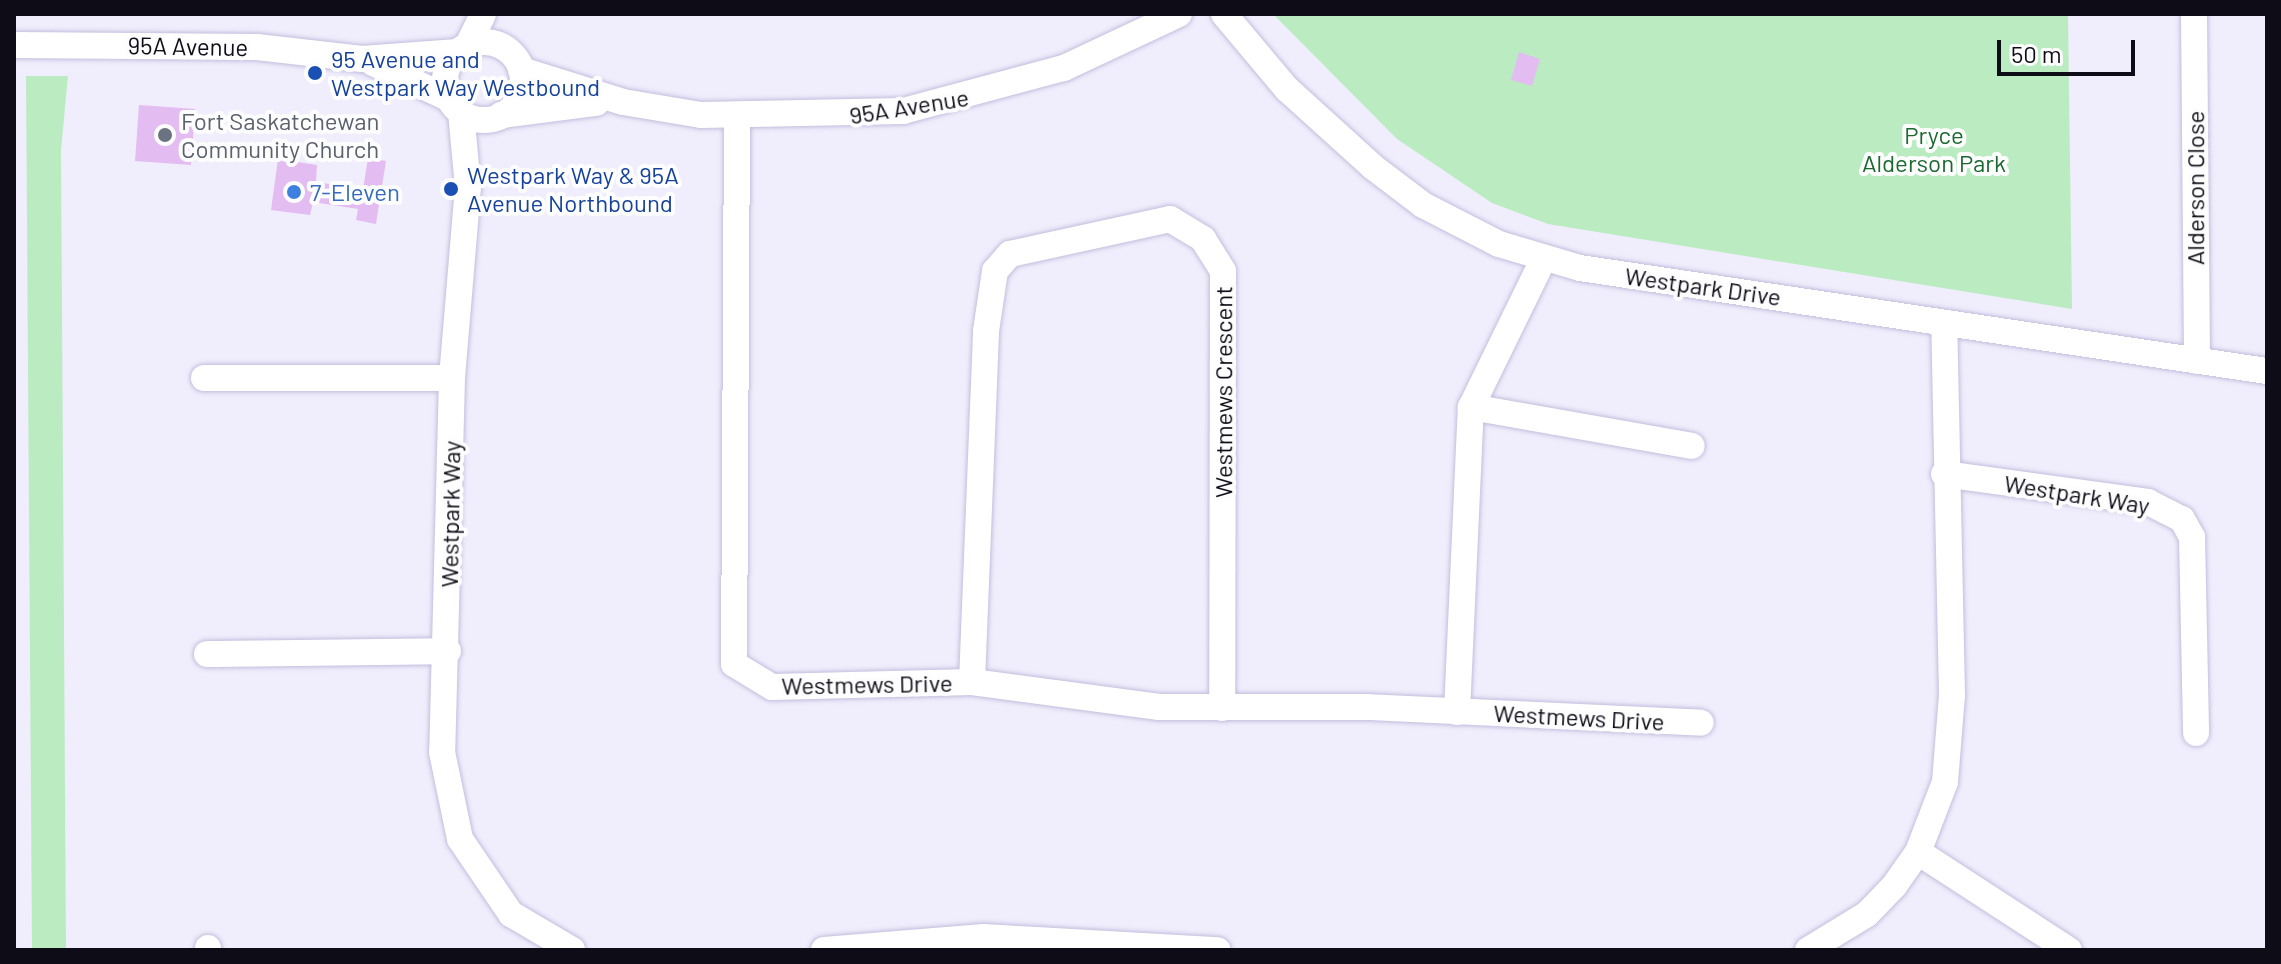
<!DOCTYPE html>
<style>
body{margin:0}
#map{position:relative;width:2281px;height:964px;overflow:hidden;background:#f0eefc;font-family:Barlow,sans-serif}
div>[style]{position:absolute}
.green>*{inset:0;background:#baebc1}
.building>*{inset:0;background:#e3bcf1}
.roads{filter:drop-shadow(0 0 2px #c3bede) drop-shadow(0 0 2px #c3bede)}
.minor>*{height:26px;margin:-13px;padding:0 13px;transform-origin:13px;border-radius:13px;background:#fff}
.minor>.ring{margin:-13px;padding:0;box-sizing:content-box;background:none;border:26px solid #fff;border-radius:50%}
.dots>*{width:22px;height:22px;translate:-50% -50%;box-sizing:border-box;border:4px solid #fdfdfd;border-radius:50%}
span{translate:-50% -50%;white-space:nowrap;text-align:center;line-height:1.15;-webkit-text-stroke:8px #fdfdfd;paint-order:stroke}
.street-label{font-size:24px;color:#0e0c16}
.transit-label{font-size:24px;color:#164399}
.left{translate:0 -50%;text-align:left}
.worship-label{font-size:24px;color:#5b616d}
.park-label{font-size:24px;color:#1b6831}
.shop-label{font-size:24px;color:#366cbe}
.frame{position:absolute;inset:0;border:16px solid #0e0c16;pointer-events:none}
.scale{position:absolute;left:1997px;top:40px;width:138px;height:36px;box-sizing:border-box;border:4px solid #0e0c16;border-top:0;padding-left:10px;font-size:24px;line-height:28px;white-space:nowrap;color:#0e0c16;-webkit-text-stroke:6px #fdfdfd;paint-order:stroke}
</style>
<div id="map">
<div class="green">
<div style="clip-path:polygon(1273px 14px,2068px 14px,2072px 309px,1548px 224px,1492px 203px,1397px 139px)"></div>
<div style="clip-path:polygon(26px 76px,68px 76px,61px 150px,66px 950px,32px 950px)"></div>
</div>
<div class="building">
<div style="clip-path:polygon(1519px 52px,1540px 59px,1532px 86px,1511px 80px)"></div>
<div style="clip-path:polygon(139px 105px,195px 109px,191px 165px,135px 161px)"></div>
<div style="clip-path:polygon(368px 158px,386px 161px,376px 224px,356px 220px,358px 209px,313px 202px,310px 215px,271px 210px,278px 159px,317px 165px,316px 182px,363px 189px)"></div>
</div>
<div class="roads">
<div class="minor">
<div style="left:1224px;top:14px;width:98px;rotate:50deg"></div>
<div style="left:1287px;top:89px;width:116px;rotate:42.2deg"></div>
<div style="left:1373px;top:167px;width:63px;rotate:37.2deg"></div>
<div style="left:1423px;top:205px;width:85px;rotate:27.2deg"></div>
<div style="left:1499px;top:244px;width:84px;rotate:16.5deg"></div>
<div style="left:1580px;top:268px;width:695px;rotate:8.53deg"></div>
<div style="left:2194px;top:14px;width:347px;rotate:89.5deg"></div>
<div class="ring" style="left:445px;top:42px;width:52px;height:52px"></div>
<div style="left:14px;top:45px;width:243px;rotate:0.5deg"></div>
<div style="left:257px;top:47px;width:106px;rotate:6.5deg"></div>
<div style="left:362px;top:59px;width:96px;rotate:-4.2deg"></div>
<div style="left:468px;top:45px;width:34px;rotate:-64deg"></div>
<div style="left:373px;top:63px;width:85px;rotate:25.1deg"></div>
<div style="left:521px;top:70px;width:107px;rotate:17.4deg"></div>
<div style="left:623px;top:102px;width:79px;rotate:9.5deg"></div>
<div style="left:701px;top:115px;width:202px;rotate:-1.1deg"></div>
<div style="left:903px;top:111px;width:167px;rotate:-15deg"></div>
<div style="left:1064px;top:68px;width:127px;rotate:-25.2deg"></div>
<div style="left:461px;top:112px;width:75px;rotate:84.7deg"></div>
<div style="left:468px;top:187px;width:192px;rotate:94.8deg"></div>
<div style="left:452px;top:378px;width:374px;rotate:91.5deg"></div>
<div style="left:442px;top:752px;width:89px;rotate:78.3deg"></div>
<div style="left:460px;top:839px;width:91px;rotate:55.8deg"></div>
<div style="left:511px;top:914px;width:71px;rotate:30.5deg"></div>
<div style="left:501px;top:115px;width:96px;rotate:-7.2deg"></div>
<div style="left:737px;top:116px;width:548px;rotate:90.31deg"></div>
<div style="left:734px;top:664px;width:44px;rotate:31.2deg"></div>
<div style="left:772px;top:687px;width:200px;rotate:-1.4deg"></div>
<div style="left:972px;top:682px;width:189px;rotate:7.6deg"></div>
<div style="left:1159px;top:707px;width:208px"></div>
<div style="left:1367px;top:707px;width:334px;rotate:2.7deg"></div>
<div style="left:204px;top:378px;width:248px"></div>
<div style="left:1471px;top:407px;width:224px;rotate:10deg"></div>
<div style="left:1944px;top:474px;width:206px;rotate:7.8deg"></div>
<div style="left:2148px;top:502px;width:38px;rotate:27deg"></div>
<div style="left:2182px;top:519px;width:21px;rotate:61deg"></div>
<div style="left:2192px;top:537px;width:196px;rotate:88.8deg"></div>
<div style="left:207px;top:654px;width:241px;rotate:-0.7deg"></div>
<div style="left:972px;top:682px;width:351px;rotate:-87.7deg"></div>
<div style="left:986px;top:331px;width:61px;rotate:-81.5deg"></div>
<div style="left:995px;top:271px;width:23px;rotate:-49deg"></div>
<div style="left:1010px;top:254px;width:164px;rotate:-12.3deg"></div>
<div style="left:1170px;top:219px;width:39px;rotate:31deg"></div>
<div style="left:1203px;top:239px;width:38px;rotate:58deg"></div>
<div style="left:1223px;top:271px;width:437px;rotate:90.1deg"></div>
<div style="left:1457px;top:712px;width:305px;rotate:-87.4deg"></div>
<div style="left:1471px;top:407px;width:166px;rotate:-63.9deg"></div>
<div style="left:1918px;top:852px;width:180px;rotate:33deg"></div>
<div style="left:208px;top:948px;width:2px;rotate:90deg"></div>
<div style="left:824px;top:950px;width:160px;rotate:-4.7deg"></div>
<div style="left:983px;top:937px;width:235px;rotate:3.2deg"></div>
<div style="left:1808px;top:950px;width:69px;rotate:-31.4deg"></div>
<div style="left:1867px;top:914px;width:39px;rotate:-46deg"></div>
<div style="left:1894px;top:886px;width:42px;rotate:-54.8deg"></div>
<div style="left:1918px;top:852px;width:75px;rotate:-68.9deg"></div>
<div style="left:1945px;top:782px;width:87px;rotate:-85.4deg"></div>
<div style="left:1952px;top:695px;width:371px;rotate:-91.2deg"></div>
</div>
</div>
<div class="dots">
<div style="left:315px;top:73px;background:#1a4fb4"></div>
<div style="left:165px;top:135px;background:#6b7280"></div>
<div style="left:451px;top:189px;background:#1a4fb4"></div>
<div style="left:294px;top:192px;background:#3f7fe0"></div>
</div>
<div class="street-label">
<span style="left:188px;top:46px;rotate:1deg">95A Avenue</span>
<span style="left:909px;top:106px;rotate:-9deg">95A Avenue</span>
<span style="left:2195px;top:188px;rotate:-90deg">Alderson Close</span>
<span style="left:1703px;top:286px;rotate:8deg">Westpark Drive</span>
<span style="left:1223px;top:392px;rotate:-90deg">Westmews Crescent</span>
<span style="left:2077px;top:494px;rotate:9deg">Westpark Way</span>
<span style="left:450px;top:514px;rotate:-89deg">Westpark Way</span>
<span style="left:867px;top:684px;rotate:-1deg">Westmews Drive</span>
<span style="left:1579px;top:717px;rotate:3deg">Westmews Drive</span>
</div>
<div class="transit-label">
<span class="left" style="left:331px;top:73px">95 Avenue and<br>Westpark Way Westbound</span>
<span class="left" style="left:467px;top:189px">Westpark Way &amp; 95A<br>Avenue Northbound</span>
</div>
<div class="worship-label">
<span class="left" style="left:181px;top:135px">Fort Saskatchewan<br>Community Church</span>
</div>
<div class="park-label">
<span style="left:1934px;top:149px">Pryce<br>Alderson Park</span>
</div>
<div class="shop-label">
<span class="left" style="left:310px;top:192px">7-Eleven</span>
</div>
<div class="frame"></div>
<div class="scale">50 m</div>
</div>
